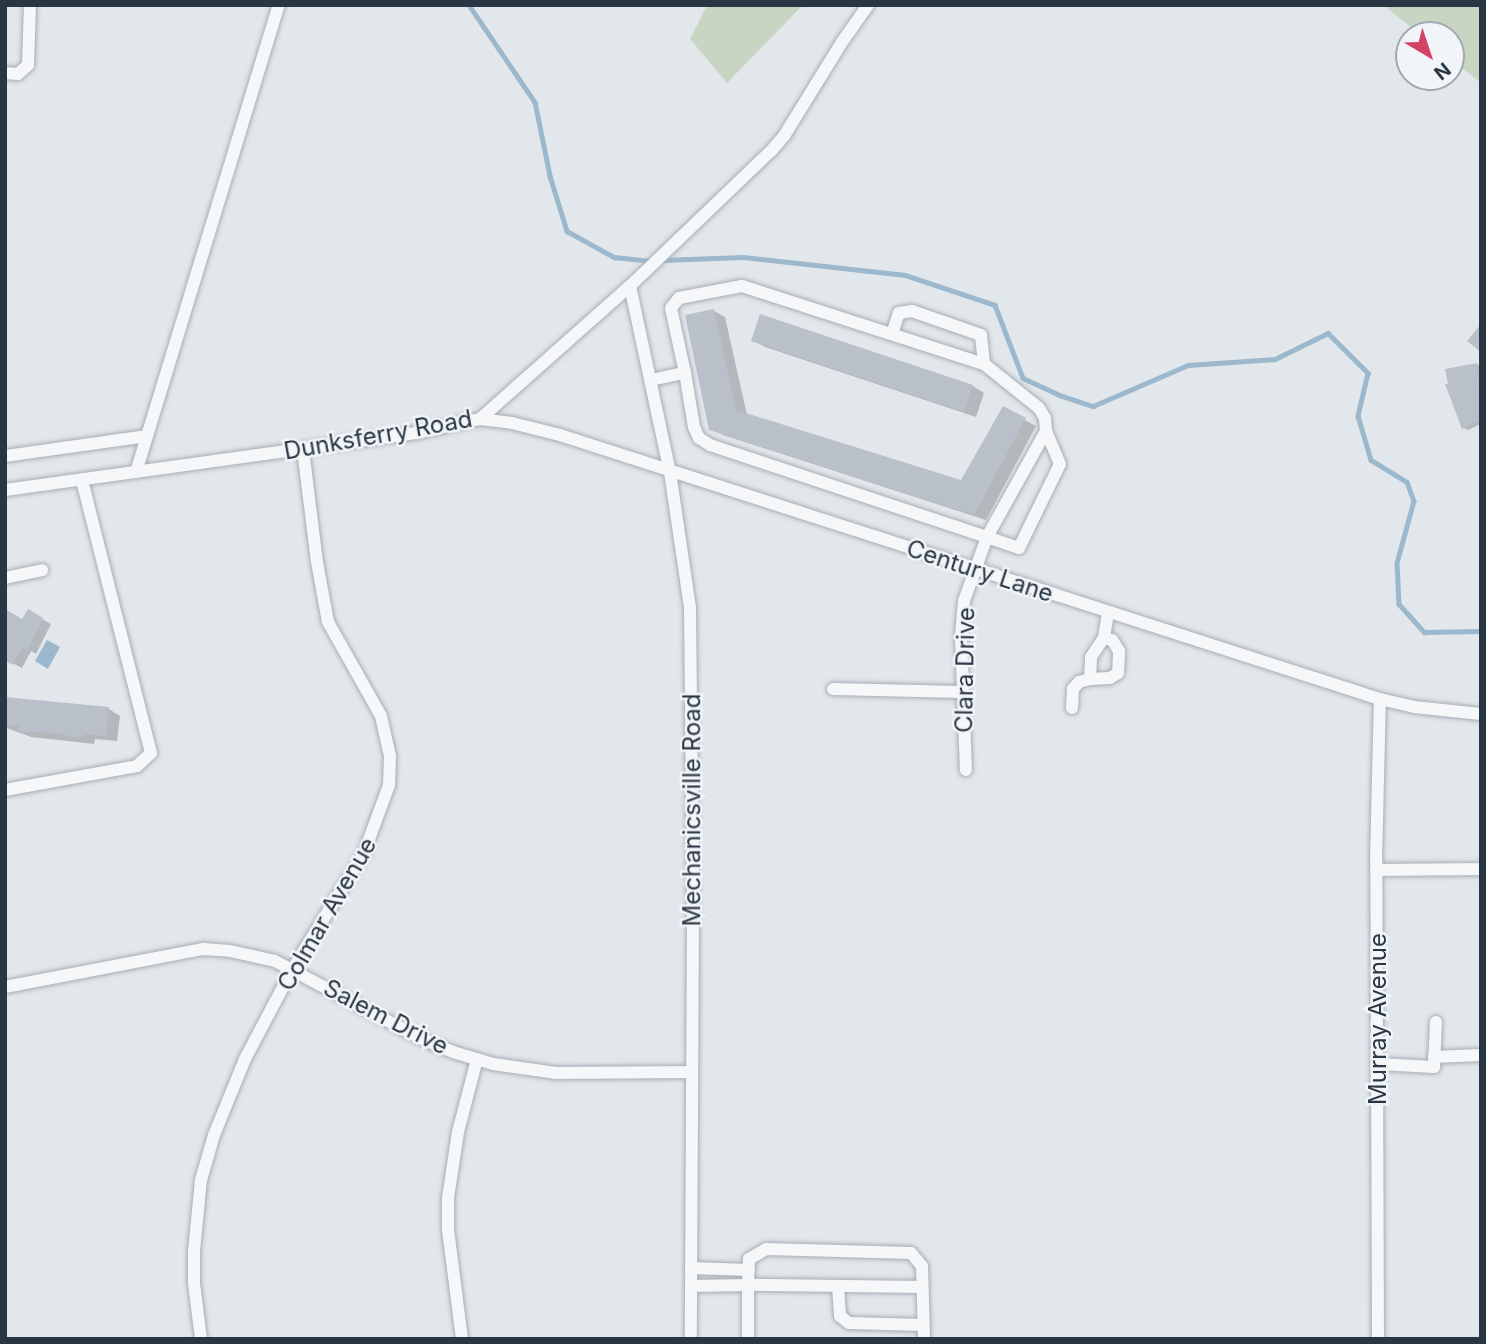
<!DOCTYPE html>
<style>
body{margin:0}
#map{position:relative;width:1486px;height:1344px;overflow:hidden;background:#e2e7eb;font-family:Inter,sans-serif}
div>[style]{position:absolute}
.green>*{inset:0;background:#c9d5c3}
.water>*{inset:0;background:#9cb8cd}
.shadow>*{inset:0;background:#0003}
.stream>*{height:4.5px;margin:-2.25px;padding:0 2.25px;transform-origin:2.25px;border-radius:2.25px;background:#9cb8cd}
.building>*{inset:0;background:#b9c0c9}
.roads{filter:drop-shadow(0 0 2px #a7aeb6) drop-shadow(0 0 2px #a7aeb6)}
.minor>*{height:12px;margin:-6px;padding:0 6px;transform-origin:6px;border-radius:6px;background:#f5f7f9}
span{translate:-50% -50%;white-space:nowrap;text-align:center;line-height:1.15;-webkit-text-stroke:5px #f2f5f8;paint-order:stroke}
.street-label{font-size:24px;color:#293644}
.frame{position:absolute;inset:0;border:7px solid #293644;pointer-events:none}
.north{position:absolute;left:1395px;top:21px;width:70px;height:70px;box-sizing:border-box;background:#f2f5f8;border:2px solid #a2a9b0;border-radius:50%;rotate:141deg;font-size:19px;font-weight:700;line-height:28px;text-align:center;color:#293644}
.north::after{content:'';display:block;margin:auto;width:24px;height:32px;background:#d54266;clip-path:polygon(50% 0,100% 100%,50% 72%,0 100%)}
</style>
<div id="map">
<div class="green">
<div style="clip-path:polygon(707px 5px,803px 5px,727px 83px,690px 39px)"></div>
<div style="clip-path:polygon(1383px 5px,1481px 5px,1481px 83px,1451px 59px,1451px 35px,1421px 35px)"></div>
</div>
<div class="water">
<div style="clip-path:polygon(47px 640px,60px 647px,48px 669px,35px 661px)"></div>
</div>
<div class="shadow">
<div style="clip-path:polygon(714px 311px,725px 317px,747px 415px,962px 482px,1004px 409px,1036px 426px,986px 520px,723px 435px,711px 428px)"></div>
<div style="clip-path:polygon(753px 340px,973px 386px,984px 393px,976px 417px,765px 347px)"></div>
<div style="clip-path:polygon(1477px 364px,1481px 367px,1481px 424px,1468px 430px,1463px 428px)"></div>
<div style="clip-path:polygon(28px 611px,51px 624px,36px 654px,31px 651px,22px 668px,5px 659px)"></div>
<div style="clip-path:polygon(5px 699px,109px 709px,120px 716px,117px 741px,95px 739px,94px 744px,31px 737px,9px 729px,5px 727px)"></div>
</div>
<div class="stream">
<div style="left:469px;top:5px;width:117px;rotate:55.8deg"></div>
<div style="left:535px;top:102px;width:76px;rotate:78.5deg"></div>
<div style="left:550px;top:176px;width:58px;rotate:72.8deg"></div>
<div style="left:567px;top:231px;width:54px;rotate:29deg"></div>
<div style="left:614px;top:257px;width:39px;rotate:6deg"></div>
<div style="left:662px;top:260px;width:81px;rotate:-2.1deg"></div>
<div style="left:743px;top:257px;width:163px;rotate:6.3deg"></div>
<div style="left:905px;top:275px;width:95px;rotate:18.4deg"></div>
<div style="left:995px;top:305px;width:78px;rotate:69deg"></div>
<div style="left:1023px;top:378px;width:40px;rotate:25deg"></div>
<div style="left:1059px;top:395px;width:36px;rotate:18deg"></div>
<div style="left:1093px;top:406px;width:103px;rotate:-23.3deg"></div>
<div style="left:1188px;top:365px;width:87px;rotate:-3.9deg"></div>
<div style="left:1275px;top:359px;width:59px;rotate:-26.1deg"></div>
<div style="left:1328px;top:333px;width:57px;rotate:45deg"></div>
<div style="left:1368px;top:373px;width:44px;rotate:103.1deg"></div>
<div style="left:1358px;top:416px;width:46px;rotate:73.5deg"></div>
<div style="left:1371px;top:460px;width:42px;rotate:31.4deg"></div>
<div style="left:1407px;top:482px;width:20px;rotate:70deg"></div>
<div style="left:1414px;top:501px;width:64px;rotate:105.3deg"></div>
<div style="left:1397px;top:563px;width:41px;rotate:87.2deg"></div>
<div style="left:1399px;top:604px;width:38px;rotate:48deg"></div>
<div style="left:1424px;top:632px;width:57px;rotate:-1deg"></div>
</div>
<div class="building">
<div style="clip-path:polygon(714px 309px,736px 410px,961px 480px,1003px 406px,1026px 418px,974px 515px,709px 430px,685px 315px)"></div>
<div style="clip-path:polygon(760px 314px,973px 385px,964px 412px,751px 341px)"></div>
<div style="clip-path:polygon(1481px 324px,1481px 352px,1467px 341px)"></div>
<div style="clip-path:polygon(1477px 363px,1481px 419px,1462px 429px,1445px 384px,1448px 384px,1445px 369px)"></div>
<div style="clip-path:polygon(5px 609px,22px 619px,28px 609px,43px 618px,27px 651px,22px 648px,13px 665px,5px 661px)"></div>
<div style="clip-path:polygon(5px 697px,109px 707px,106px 736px,84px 734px,83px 738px,65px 736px,66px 734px,18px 731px,19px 726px,5px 725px)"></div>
</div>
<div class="roads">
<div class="minor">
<div style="left:5px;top:73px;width:13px;rotate:4deg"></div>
<div style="left:18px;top:74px;width:13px;rotate:-42deg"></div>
<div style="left:28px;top:65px;width:60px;rotate:-88.1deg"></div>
<div style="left:630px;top:286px;width:190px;rotate:77.9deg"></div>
<div style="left:670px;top:472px;width:137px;rotate:81.6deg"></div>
<div style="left:690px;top:608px;width:308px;rotate:89.4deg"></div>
<div style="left:693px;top:916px;width:423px;rotate:90.3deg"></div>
<div style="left:892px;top:334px;width:22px;rotate:-72deg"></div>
<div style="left:899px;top:313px;width:13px;rotate:-9deg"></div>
<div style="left:912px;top:311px;width:73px;rotate:19.2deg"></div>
<div style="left:981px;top:335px;width:29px;rotate:84deg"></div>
<div style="left:685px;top:373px;width:66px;rotate:-102.2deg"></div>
<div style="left:671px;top:308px;width:13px;rotate:-51deg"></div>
<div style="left:679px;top:298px;width:64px;rotate:-10.8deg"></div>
<div style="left:742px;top:286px;width:254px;rotate:17.9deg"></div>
<div style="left:984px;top:364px;width:70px;rotate:38.7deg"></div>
<div style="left:1039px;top:408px;width:12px;rotate:59deg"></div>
<div style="left:1045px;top:418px;width:13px;rotate:86deg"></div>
<div style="left:1046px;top:431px;width:121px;rotate:119.1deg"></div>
<div style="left:987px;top:537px;width:34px;rotate:19deg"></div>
<div style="left:1019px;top:548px;width:93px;rotate:-64deg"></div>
<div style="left:1060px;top:464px;width:36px;rotate:-113deg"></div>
<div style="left:651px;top:380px;width:35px;rotate:-12deg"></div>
<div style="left:685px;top:373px;width:55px;rotate:80.5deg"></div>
<div style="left:694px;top:427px;width:12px;rotate:66deg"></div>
<div style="left:699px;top:438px;width:13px;rotate:32deg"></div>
<div style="left:710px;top:445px;width:292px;rotate:18.4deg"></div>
<div style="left:987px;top:537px;width:68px;rotate:109.8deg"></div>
<div style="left:964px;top:601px;width:35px;rotate:95deg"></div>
<div style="left:961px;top:636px;width:134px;rotate:87.9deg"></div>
<div style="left:480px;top:419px;width:32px;rotate:7deg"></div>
<div style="left:512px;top:423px;width:49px;rotate:14deg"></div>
<div style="left:560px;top:435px;width:861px;rotate:17.85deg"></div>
<div style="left:1380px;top:699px;width:35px;rotate:13deg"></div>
<div style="left:1414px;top:707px;width:67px;rotate:6deg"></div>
<div style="left:5px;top:456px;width:143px;rotate:-8deg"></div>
<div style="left:136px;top:472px;width:488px;rotate:-73deg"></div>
<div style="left:5px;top:490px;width:415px;rotate:-7.9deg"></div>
<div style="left:416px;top:433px;width:66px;rotate:-12.3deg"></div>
<div style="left:480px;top:419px;width:200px;rotate:-41.6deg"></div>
<div style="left:630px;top:286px;width:195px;rotate:-43.8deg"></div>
<div style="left:771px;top:151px;width:20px;rotate:-49deg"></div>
<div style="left:784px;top:136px;width:110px;rotate:-58.3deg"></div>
<div style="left:842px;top:42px;width:45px;rotate:-54.9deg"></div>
<div style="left:5px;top:578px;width:38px;rotate:-12deg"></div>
<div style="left:1090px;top:679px;width:20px;rotate:-3deg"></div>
<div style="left:1110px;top:678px;width:9px;rotate:-32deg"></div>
<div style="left:1118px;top:673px;width:22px;rotate:-87deg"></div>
<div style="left:1119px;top:651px;width:13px;rotate:-122deg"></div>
<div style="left:1112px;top:640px;width:8px;rotate:-166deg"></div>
<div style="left:833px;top:689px;width:128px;rotate:1.3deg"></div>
<div style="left:1072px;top:708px;width:19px;rotate:-87deg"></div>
<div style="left:1073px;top:689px;width:9px;rotate:-49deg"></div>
<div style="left:1079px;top:682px;width:11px;rotate:-15deg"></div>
<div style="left:1090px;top:679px;width:22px;rotate:-87deg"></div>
<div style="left:1091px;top:657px;width:23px;rotate:-56deg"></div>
<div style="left:1104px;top:638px;width:25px;rotate:-81deg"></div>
<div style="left:5px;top:790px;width:134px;rotate:-10.3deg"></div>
<div style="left:137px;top:766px;width:19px;rotate:-43deg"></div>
<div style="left:151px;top:753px;width:282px;rotate:-104.2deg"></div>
<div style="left:1376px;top:870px;width:105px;rotate:-0.5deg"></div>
<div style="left:5px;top:987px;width:202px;rotate:-10.9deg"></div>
<div style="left:203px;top:949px;width:27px;rotate:4deg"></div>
<div style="left:230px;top:951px;width:46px;rotate:12.5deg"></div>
<div style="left:275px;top:961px;width:164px;rotate:28deg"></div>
<div style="left:420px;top:1038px;width:36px;rotate:23deg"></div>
<div style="left:453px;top:1052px;width:42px;rotate:16.7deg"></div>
<div style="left:493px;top:1064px;width:64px;rotate:8.1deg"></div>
<div style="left:556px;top:1073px;width:135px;rotate:-0.4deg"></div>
<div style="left:1434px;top:1057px;width:47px;rotate:-2.4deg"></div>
<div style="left:1378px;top:1064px;width:56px;rotate:3.1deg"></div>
<div style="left:1434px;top:1067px;width:45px;rotate:-87.5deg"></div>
<div style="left:691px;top:1268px;width:58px;rotate:2deg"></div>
<div style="left:691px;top:1286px;width:57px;rotate:-1deg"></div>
<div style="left:748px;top:1285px;width:54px;rotate:90deg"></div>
<div style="left:838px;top:1286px;width:30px;rotate:86deg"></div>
<div style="left:840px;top:1316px;width:11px;rotate:38deg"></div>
<div style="left:849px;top:1323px;width:74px;rotate:1.5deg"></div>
<div style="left:922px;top:1287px;width:174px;rotate:-179.3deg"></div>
<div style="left:748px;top:1285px;width:26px;rotate:-88deg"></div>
<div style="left:749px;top:1259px;width:20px;rotate:-30deg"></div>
<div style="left:766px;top:1249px;width:145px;rotate:1.6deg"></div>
<div style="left:911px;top:1253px;width:17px;rotate:50deg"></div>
<div style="left:922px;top:1266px;width:73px;rotate:88.4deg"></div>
<div style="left:201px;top:1339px;width:56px;rotate:-97.1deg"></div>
<div style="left:194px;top:1283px;width:32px;rotate:-90deg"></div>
<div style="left:194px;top:1251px;width:71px;rotate:-84.4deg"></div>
<div style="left:201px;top:1180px;width:47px;rotate:-73.9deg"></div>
<div style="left:214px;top:1135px;width:82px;rotate:-67.8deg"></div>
<div style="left:245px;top:1059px;width:101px;rotate:-62.2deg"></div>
<div style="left:292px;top:970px;width:137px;rotate:-58.4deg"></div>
<div style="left:364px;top:853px;width:72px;rotate:-69.8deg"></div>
<div style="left:389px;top:785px;width:29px;rotate:-88deg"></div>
<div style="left:390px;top:756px;width:41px;rotate:-102.7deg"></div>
<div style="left:381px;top:716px;width:108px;rotate:-119.4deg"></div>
<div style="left:328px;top:622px;width:61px;rotate:-100.4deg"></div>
<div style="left:317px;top:562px;width:114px;rotate:-97.1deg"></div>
<div style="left:462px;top:1339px;width:111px;rotate:-97.3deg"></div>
<div style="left:448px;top:1229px;width:31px;rotate:-90deg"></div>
<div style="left:448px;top:1198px;width:67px;rotate:-81.4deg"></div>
<div style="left:458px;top:1132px;width:75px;rotate:-75.4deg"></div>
<div style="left:1378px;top:1339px;width:479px;rotate:-90.2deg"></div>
<div style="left:1376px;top:860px;width:161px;rotate:-88.6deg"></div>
</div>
</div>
<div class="street-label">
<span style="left:378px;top:435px;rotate:-10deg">Dunksferry Road</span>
<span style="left:980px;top:571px;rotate:18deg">Century Lane</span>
<span style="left:965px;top:670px;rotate:-89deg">Clara Drive</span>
<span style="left:692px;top:810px;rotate:-90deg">Mechanicsville Road</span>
<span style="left:327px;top:914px;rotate:-60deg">Colmar Avenue</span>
<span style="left:386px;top:1017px;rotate:27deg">Salem Drive</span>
<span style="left:1378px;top:1019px;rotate:-90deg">Murray Avenue</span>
</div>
<div class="frame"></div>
<div class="north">N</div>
</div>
